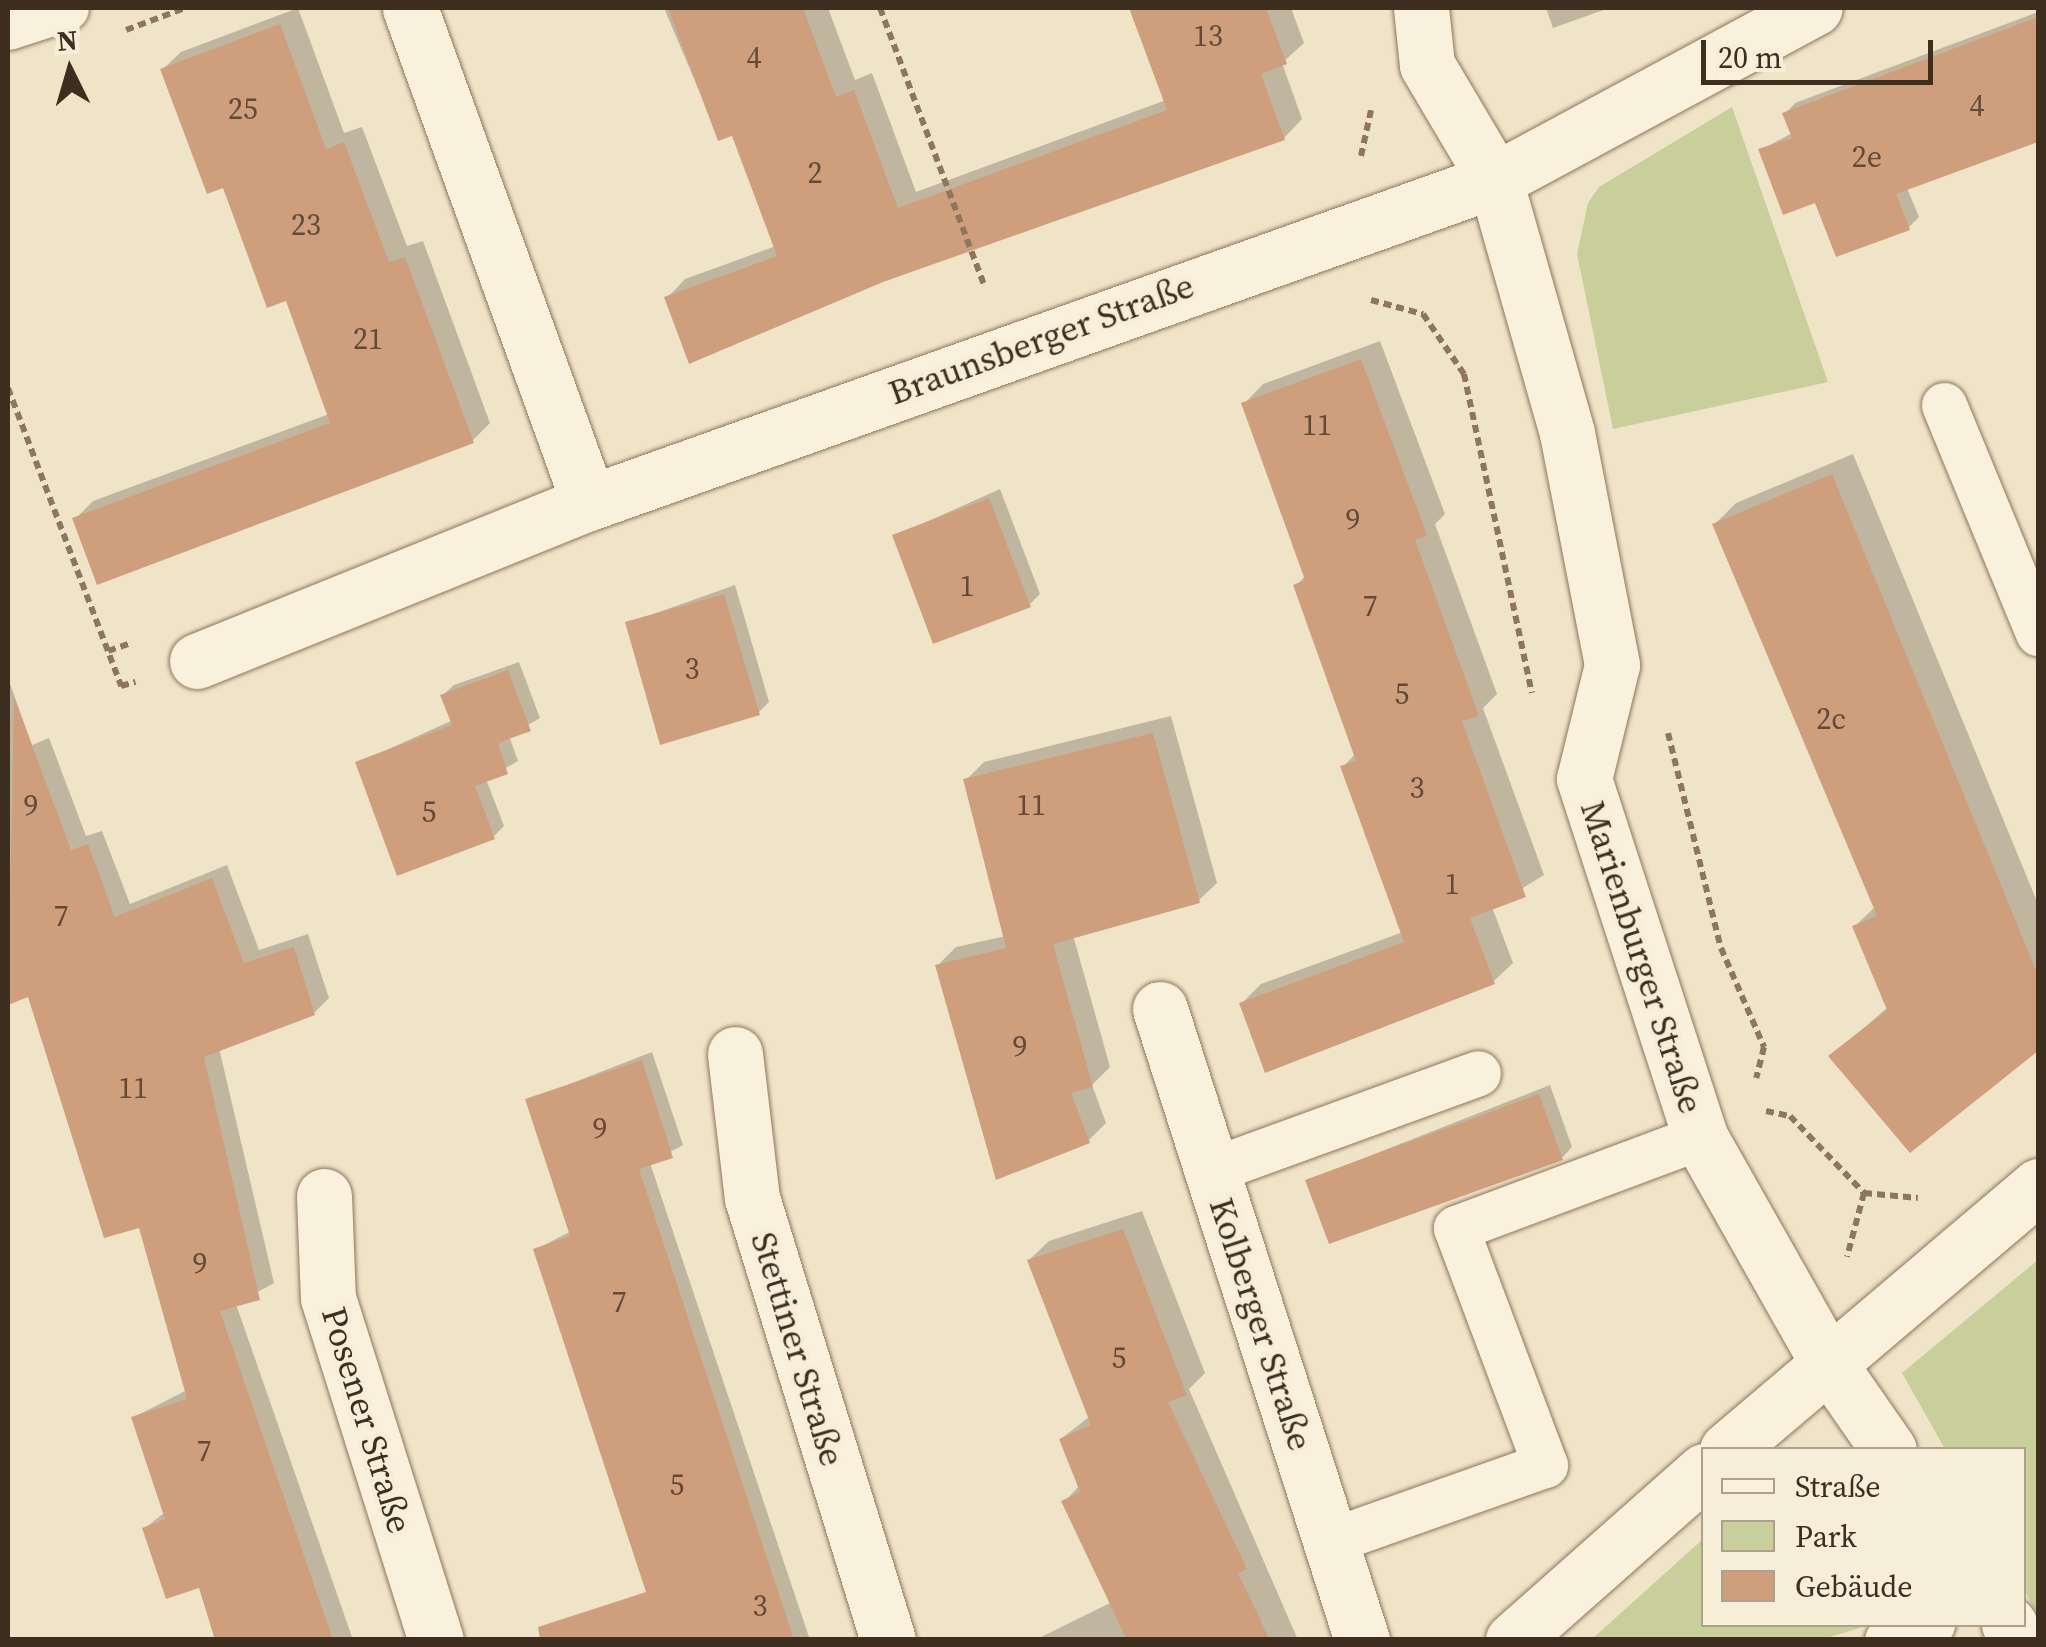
<!DOCTYPE html>
<meta charset="utf-8">
<style>
body{margin:0}
#map{position:relative;width:2046px;height:1647px;overflow:hidden;background:#f0e4c8;font-family:"Source Serif 4",serif}
div>[style]{position:absolute}
.green>*{inset:0;background:#c9cf9b}
.shadow>*{inset:0;background:#0003}
.building>*{inset:0;background:#cf9f7d}
.path>*{height:6px;margin-top:-3px;transform-origin:0;background:repeating-linear-gradient(90deg,#8d765c 0 8px,transparent 0 13px)}
.roads{filter:drop-shadow(0 0 2px #8d765c) drop-shadow(0 0 2px #8d765c)}
.service>*{height:45px;margin:-22.5px;padding:0 22.5px;transform-origin:22.5px;border-radius:22.5px;background:#faf1dc}
.minor>*{height:55px;margin:-27.5px;padding:0 27.5px;transform-origin:27.5px;border-radius:27.5px;background:#faf1dc}
span{translate:-50% -50%;white-space:nowrap;text-align:center;line-height:1.15;-webkit-text-stroke:9px #f7eed8;paint-order:stroke}
.number-label{font-size:30px;color:#624a37}
.number-label span{-webkit-text-stroke-width:0}
.street-label{font-size:35px;color:#3d2e20}
.frame{position:absolute;inset:0;border:10px solid #3d2e20;pointer-events:none}
.legend{position:absolute;left:1701px;top:1447px;width:325px;height:180px;box-sizing:border-box;background:#f7eed8;border:2px solid #ada18e;margin:0;padding:12px 18px;list-style:none;font-size:30px;color:#3d2e20}
.legend li{display:flex;align-items:center;gap:20px;height:50px}
.legend b{width:50px;border:2px solid #ada18e}
.north{position:absolute;left:20px;top:20px;width:100px;height:100px;-webkit-text-stroke:8px #f7eed8;paint-order:stroke;rotate:355deg;font-size:28px;font-weight:700;line-height:40px;text-align:center;color:#3d2e20}
.north::after{content:'';display:block;margin:auto;width:35px;height:45px;background:#3d2e20;clip-path:polygon(50% 0,100% 100%,50% 72%,0 100%)}
.scale{position:absolute;left:1701px;top:40px;width:232px;height:45px;box-sizing:border-box;border:5px solid #3d2e20;border-top:0;padding-left:12px;font-size:30px;line-height:35px;white-space:nowrap;color:#3d2e20;-webkit-text-stroke:8px #f7eed8;paint-order:stroke}
</style>
<div id="map">
<div class="green">
<div style="clip-path:polygon(1732px 107px,1828px 382px,1613px 429px,1577px 254px,1588px 203px,1599px 187px)"></div>
<div style="clip-path:polygon(2038px 1260px,2038px 1616px,2024px 1589px,2024px 1450px,1945px 1449px,1902px 1373px)"></div>
<div style="clip-path:polygon(1703px 1539px,1704px 1624px,1870px 1625px,1823px 1639px,1592px 1639px)"></div>
</div>
<div class="shadow">
<div style="clip-path:polygon(298px 8px,344px 133px,362px 127px,407px 246px,423px 241px,490px 423px,472px 441px,75px 519px,93px 501px,329px 414px,287px 298px,163px 69px,181px 52px)"></div>
<div style="clip-path:polygon(664px 8px,828px 8px,855px 80px,872px 73px,916px 192px,1166px 100px,1132px 8px,1291px 8px,1304px 43px,1282px 63px,1302px 119px,1284px 138px,667px 298px,685px 279px,776px 246px,733px 133px,719px 138px)"></div>
<div style="clip-path:polygon(1546px 8px,1609px 8px,1553px 28px)"></div>
<div style="clip-path:polygon(2038px 12px,2038px 139px,1907px 188px,1919px 217px,1908px 228px,1817px 200px,1761px 150px,1792px 133px,1785px 114px,1795px 103px)"></div>
<div style="clip-path:polygon(1380px 341px,1445px 514px,1435px 524px,1497px 694px,1483px 708px,1544px 875px,1492px 907px,1513px 963px,1493px 982px,1242px 1003px,1261px 984px,1403px 932px,1343px 767px,1356px 753px,1296px 586px,1306px 575px,1244px 404px,1263px 384px)"></div>
<div style="clip-path:polygon(1853px 454px,2038px 904px,2038px 1048px,1910px 1149px,1832px 1056px,1888px 1007px,1855px 926px,1876px 906px,1715px 524px,1736px 503px)"></div>
<div style="clip-path:polygon(1000px 489px,1040px 594px,1030px 604px,895px 536px)"></div>
<div style="clip-path:polygon(735px 585px,769px 702px,758px 713px,628px 623px)"></div>
<div style="clip-path:polygon(519px 662px,540px 718px,509px 736px,518px 761px,486px 779px,504px 826px,494px 836px,358px 763px,453px 720px,443px 695px,454px 685px)"></div>
<div style="clip-path:polygon(8px 678px,32px 745px,49px 738px,86px 836px,102px 831px,130px 904px,227px 865px,259px 950px,308px 934px,329px 998px,314px 1013px,219px 1048px,274px 1283px,236px 1304px,353px 1640px,220px 1640px,200px 1585px,144px 1529px,165px 1512px,134px 1417px,187px 1390px,141px 1225px,30px 994px,12px 1000px,8px 990px)"></div>
<div style="clip-path:polygon(1171px 716px,1217px 883px,1198px 901px,1073px 935px,1110px 1067px,1092px 1085px,1106px 1123px,1088px 1141px,938px 965px,956px 947px,1006px 936px,966px 780px,984px 762px)"></div>
<div style="clip-path:polygon(652px 1052px,683px 1145px,650px 1163px,810px 1640px,669px 1640px,535px 1250px,571px 1231px,528px 1100px)"></div>
<div style="clip-path:polygon(1550px 1085px,1572px 1147px,1562px 1158px,1308px 1180px)"></div>
<div style="clip-path:polygon(1142px 1211px,1205px 1373px,1189px 1389px,1298px 1640px,1035px 1640px,1112px 1602px,1064px 1502px,1080px 1485px,1061px 1439px,1090px 1416px,1029px 1260px,1049px 1241px)"></div>
</div>
<div class="building">
<div style="clip-path:polygon(668px 8px,803px 8px,836px 97px,854px 90px,898px 208px,1167px 110px,1129px 8px,1266px 8px,1287px 64px,1261px 74px,1285px 140px,883px 282px,689px 364px,664px 297px,777px 256px,732px 136px,718px 141px)"></div>
<div style="clip-path:polygon(2038px 17px,2038px 142px,1896px 194px,1910px 230px,1836px 257px,1815px 203px,1783px 215px,1758px 149px,1792px 138px,1782px 113px)"></div>
<div style="clip-path:polygon(280px 24px,326px 149px,344px 142px,389px 262px,405px 257px,474px 443px,97px 585px,72px 518px,330px 423px,286px 301px,267px 308px,223px 188px,207px 194px,160px 69px)"></div>
<div style="clip-path:polygon(1361px 359px,1427px 535px,1415px 540px,1479px 716px,1462px 721px,1526px 897px,1470px 918px,1495px 984px,1265px 1073px,1239px 1003px,1404px 942px,1340px 766px,1356px 761px,1293px 585px,1305px 580px,1241px 403px)"></div>
<div style="clip-path:polygon(1832px 474px,2038px 975px,2038px 1051px,1910px 1153px,1828px 1056px,1887px 1010px,1852px 926px,1877px 916px,1712px 524px)"></div>
<div style="clip-path:polygon(989px 498px,1031px 607px,933px 644px,892px 535px)"></div>
<div style="clip-path:polygon(724px 594px,760px 715px,660px 745px,625px 622px)"></div>
<div style="clip-path:polygon(508px 670px,531px 731px,498px 743px,508px 774px,475px 786px,495px 839px,397px 876px,355px 762px,452px 725px,440px 695px)"></div>
<div style="clip-path:polygon(14px 697px,71px 850px,88px 844px,115px 917px,212px 878px,244px 963px,294px 947px,315px 1015px,204px 1057px,260px 1300px,220px 1311px,333px 1640px,215px 1640px,199px 1588px,166px 1599px,142px 1528px,165px 1519px,131px 1417px,187px 1399px,139px 1228px,104px 1238px,28px 997px,8px 1005px)"></div>
<div style="clip-path:polygon(1153px 733px,1200px 903px,1053px 944px,1093px 1087px,1071px 1093px,1090px 1143px,996px 1180px,935px 965px,1006px 948px,963px 779px)"></div>
<div style="clip-path:polygon(642px 1060px,673px 1158px,639px 1169px,794px 1640px,540px 1640px,538px 1627px,646px 1592px,533px 1249px,570px 1236px,525px 1099px)"></div>
<div style="clip-path:polygon(1539px 1094px,1563px 1160px,1329px 1244px,1305px 1180px)"></div>
<div style="clip-path:polygon(1123px 1229px,1187px 1395px,1168px 1402px,1247px 1569px,1238px 1573px,1270px 1640px,1127px 1640px,1061px 1501px,1080px 1492px,1059px 1439px,1091px 1425px,1027px 1260px)"></div>
</div>
<div class="path">
<div style="left:880px;top:8px;width:298px;rotate:69.4deg"></div>
<div style="left:126px;top:30px;width:63px;rotate:-20.4deg"></div>
<div style="left:1361px;top:156px;width:47px;rotate:-77.7deg"></div>
<div style="left:1371px;top:300px;width:54px;rotate:15.1deg"></div>
<div style="left:1423px;top:314px;width:73px;rotate:55.7deg"></div>
<div style="left:1464px;top:374px;width:326px;rotate:78deg"></div>
<div style="left:8px;top:388px;width:319px;rotate:69.2deg"></div>
<div style="left:121px;top:686px;width:15px;rotate:-16deg"></div>
<div style="left:108px;top:651px;width:24px;rotate:-19deg"></div>
<div style="left:1668px;top:733px;width:221px;rotate:76.2deg"></div>
<div style="left:1721px;top:948px;width:108px;rotate:66.5deg"></div>
<div style="left:1764px;top:1047px;width:32px;rotate:104deg"></div>
<div style="left:1766px;top:1111px;width:25px;rotate:12deg"></div>
<div style="left:1790px;top:1116px;width:107px;rotate:46.1deg"></div>
<div style="left:1864px;top:1193px;width:66px;rotate:104.9deg"></div>
<div style="left:1864px;top:1193px;width:54px;rotate:5.3deg"></div>
</div>
<div class="roads">
<div class="service">
<div style="left:8px;top:27px;width:61px;rotate:-18.1deg"></div>
<div style="left:1944px;top:405px;width:247px;rotate:67.6deg"></div>
<div style="left:1212px;top:1170px;width:283px;rotate:-20deg"></div>
<div style="left:1330px;top:1541px;width:228px;rotate:-19.5deg"></div>
<div style="left:1545px;top:1465px;width:253px;rotate:-110.6deg"></div>
<div style="left:1456px;top:1228px;width:260px;rotate:-20.5deg"></div>
<div style="left:1887px;top:1640px;width:48px;rotate:-19.6deg"></div>
</div>
<div class="minor">
<div style="left:410px;top:8px;width:526px;rotate:70.12deg"></div>
<div style="left:589px;top:503px;width:962px;rotate:-19.62deg"></div>
<div style="left:1495px;top:180px;width:363px;rotate:-28.3deg"></div>
<div style="left:1421px;top:8px;width:57px;rotate:84deg"></div>
<div style="left:1427px;top:65px;width:134px;rotate:59.4deg"></div>
<div style="left:1495px;top:180px;width:263px;rotate:74.1deg"></div>
<div style="left:1567px;top:433px;width:236px;rotate:79deg"></div>
<div style="left:1612px;top:665px;width:117px;rotate:103.8deg"></div>
<div style="left:1584px;top:779px;width:376px;rotate:72deg"></div>
<div style="left:1700px;top:1137px;width:254px;rotate:60.5deg"></div>
<div style="left:1825px;top:1358px;width:112px;rotate:55.2deg"></div>
<div style="left:197px;top:661px;width:423px;rotate:-22deg"></div>
<div style="left:1160px;top:1009px;width:663px;rotate:72.25deg"></div>
<div style="left:735px;top:1054px;width:145px;rotate:83.3deg"></div>
<div style="left:752px;top:1198px;width:462px;rotate:72.9deg"></div>
<div style="left:324px;top:1196px;width:102px;rotate:87.8deg"></div>
<div style="left:328px;top:1298px;width:359px;rotate:72.5deg"></div>
<div style="left:1727px;top:1450px;width:408px;rotate:-40.3deg"></div>
<div style="left:2009px;top:1624px;width:18px;rotate:63deg"></div>
<div style="left:1513px;top:1640px;width:255px;rotate:-41.5deg"></div>
</div>
</div>
<div class="number-label">
<span style="left:1208px;top:36px">13</span>
<span style="left:754px;top:58px">4</span>
<span style="left:1977px;top:106px">4</span>
<span style="left:243px;top:109px">25</span>
<span style="left:1867px;top:157px">2e</span>
<span style="left:815px;top:173px">2</span>
<span style="left:306px;top:225px">23</span>
<span style="left:368px;top:339px">21</span>
<span style="left:1317px;top:425px">11</span>
<span style="left:1353px;top:520px">9</span>
<span style="left:967px;top:586px">1</span>
<span style="left:1370px;top:606px">7</span>
<span style="left:692px;top:669px">3</span>
<span style="left:1402px;top:694px">5</span>
<span style="left:1831px;top:719px">2c</span>
<span style="left:1417px;top:788px">3</span>
<span style="left:1031px;top:805px">11</span>
<span style="left:31px;top:806px">9</span>
<span style="left:429px;top:812px">5</span>
<span style="left:1452px;top:884px">1</span>
<span style="left:61px;top:916px">7</span>
<span style="left:1020px;top:1047px">9</span>
<span style="left:133px;top:1088px">11</span>
<span style="left:600px;top:1129px">9</span>
<span style="left:200px;top:1264px">9</span>
<span style="left:619px;top:1302px">7</span>
<span style="left:1119px;top:1358px">5</span>
<span style="left:204px;top:1451px">7</span>
<span style="left:677px;top:1485px">5</span>
<span style="left:760px;top:1606px">3</span>
</div>
<div class="street-label">
<span style="left:1041px;top:339px;rotate:-20deg">Braunsberger Straße</span>
<span style="left:1642px;top:957px;rotate:72deg">Marienburger Straße</span>
<span style="left:1261px;top:1324px;rotate:72deg">Kolberger Straße</span>
<span style="left:798px;top:1349px;rotate:73deg">Stettiner Straße</span>
<span style="left:367px;top:1420px;rotate:73deg">Posener Straße</span>
</div>
<div class="frame"></div>
<ul class="legend">
<li><b style="height:12px;background:#faf1dc"></b>Straße</li>
<li><b style="height:28px;background:#c9cf9b"></b>Park</li>
<li><b style="height:28px;background:#cf9f7d"></b>Gebäude</li>
</ul>
<div class="north">N</div>
<div class="scale">20 m</div>
</div>
